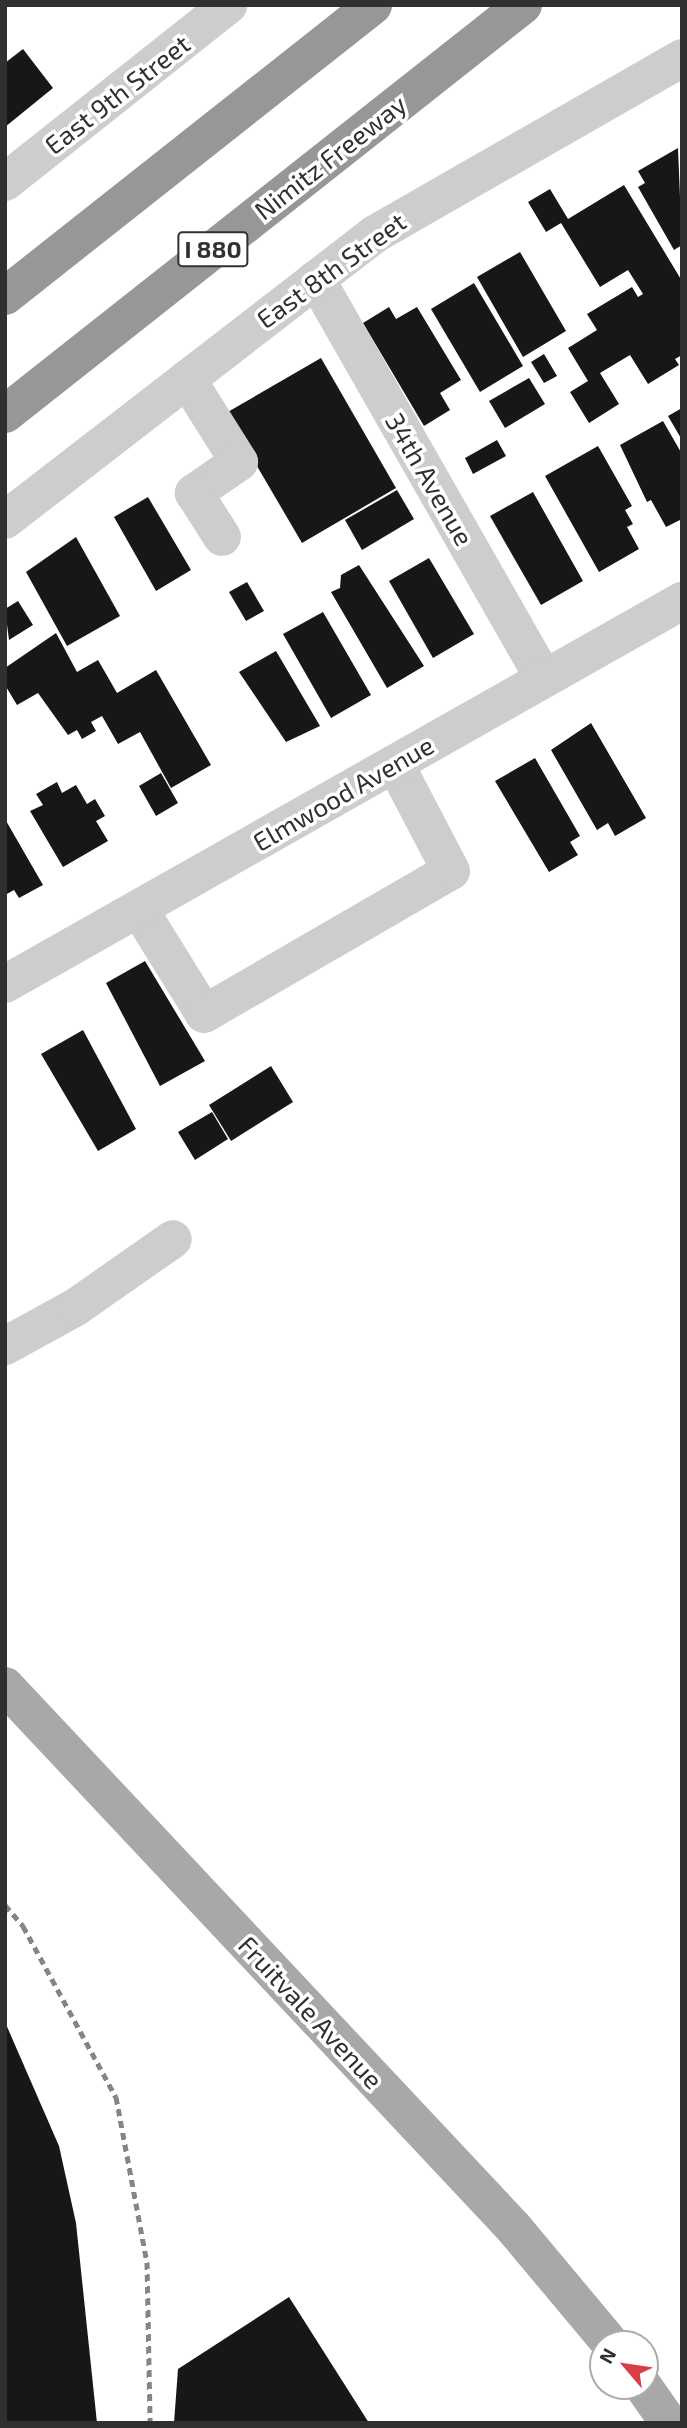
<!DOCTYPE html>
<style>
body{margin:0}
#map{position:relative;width:687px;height:2428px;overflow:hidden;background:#fff;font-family:"Exo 2",sans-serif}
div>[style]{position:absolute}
.building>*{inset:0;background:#171717}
.minor>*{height:38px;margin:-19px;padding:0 19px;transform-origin:19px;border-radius:19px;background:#cdcdcd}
.major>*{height:38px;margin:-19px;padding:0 19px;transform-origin:19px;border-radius:19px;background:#a8a8a8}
.highway>*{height:38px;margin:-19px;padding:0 19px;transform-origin:19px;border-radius:19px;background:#979797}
.rail>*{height:5px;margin-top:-2.5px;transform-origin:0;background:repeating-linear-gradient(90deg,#858585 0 7px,transparent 0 12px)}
span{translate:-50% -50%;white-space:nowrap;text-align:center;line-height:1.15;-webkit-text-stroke:7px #fff;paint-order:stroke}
.shield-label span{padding:2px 5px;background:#fff;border:2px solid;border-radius:5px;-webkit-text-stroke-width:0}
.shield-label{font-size:24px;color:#303030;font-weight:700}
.street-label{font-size:26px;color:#303030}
.frame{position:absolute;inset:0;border:7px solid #303030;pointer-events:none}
.north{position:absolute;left:589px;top:2330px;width:70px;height:70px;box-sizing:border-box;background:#fff;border:2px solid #acacac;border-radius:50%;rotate:299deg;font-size:19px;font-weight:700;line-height:28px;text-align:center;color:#303030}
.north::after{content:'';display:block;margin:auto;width:24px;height:32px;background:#db3d46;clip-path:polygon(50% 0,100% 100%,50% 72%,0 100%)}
</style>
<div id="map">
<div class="building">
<div style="clip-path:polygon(23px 49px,53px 88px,5px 127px,5px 63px)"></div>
<div style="clip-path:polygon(678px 148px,682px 245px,674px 250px,638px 187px,645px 183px,638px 171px)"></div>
<div style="clip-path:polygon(624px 185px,682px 281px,682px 355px,675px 359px,679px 365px,648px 384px,630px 355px,600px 373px,619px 404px,589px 423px,570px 392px,588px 381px,568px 348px,597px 330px,587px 314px,632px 287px,638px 297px,643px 294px,628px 270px,600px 287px,561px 223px,546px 232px,528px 202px,550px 189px,568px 219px)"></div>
<div style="clip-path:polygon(520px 252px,566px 331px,523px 357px,477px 277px)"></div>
<div style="clip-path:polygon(474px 283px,523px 366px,480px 392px,431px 309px)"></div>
<div style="clip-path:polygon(389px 307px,396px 319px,417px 307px,461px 380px,440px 393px,450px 410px,424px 426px,363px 323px)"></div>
<div style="clip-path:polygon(544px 354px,557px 376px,544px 383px,531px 362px)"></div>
<div style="clip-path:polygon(321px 358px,396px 488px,302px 543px,226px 413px)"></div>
<div style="clip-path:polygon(529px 378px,545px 404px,505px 428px,489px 401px)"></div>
<div style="clip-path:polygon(682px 408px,682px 440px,668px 416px)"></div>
<div style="clip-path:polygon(663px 421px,682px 454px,682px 519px,666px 527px,651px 500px,647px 502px,620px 445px)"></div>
<div style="clip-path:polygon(497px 440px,506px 456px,473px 474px,465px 458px)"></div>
<div style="clip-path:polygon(598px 446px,632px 506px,625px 510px,633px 524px,627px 527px,639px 549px,599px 572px,545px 476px)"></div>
<div style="clip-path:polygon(397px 490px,414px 519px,362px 550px,345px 520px)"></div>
<div style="clip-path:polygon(533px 492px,583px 581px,541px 605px,490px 516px)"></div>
<div style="clip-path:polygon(148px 497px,191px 570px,156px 591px,114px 517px)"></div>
<div style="clip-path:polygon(76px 537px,120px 616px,67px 646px,26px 572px)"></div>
<div style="clip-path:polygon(429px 558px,474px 634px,433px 658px,389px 581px)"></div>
<div style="clip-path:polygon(359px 565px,424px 666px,387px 688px,331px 592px,340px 588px,341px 575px)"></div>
<div style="clip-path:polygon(247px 582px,264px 611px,246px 621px,229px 592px)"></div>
<div style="clip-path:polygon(18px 601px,33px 625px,9px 640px,5px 609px)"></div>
<div style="clip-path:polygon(323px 612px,371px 695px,331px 718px,283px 634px)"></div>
<div style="clip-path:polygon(56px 633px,77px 672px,98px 660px,117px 693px,156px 670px,211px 765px,171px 788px,140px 732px,118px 744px,102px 716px,91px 722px,96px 731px,82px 739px,77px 730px,68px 735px,38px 693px,17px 705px,5px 685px,5px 668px)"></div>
<div style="clip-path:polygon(276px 651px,320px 726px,286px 742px,239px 672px)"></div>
<div style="clip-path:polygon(591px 723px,646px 818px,615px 836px,608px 823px,597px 830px,551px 750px)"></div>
<div style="clip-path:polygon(535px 758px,580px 836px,570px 842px,578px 855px,549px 872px,495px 781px)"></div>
<div style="clip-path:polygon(161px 773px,178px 803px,156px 816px,139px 786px)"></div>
<div style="clip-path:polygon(57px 782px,62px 793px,76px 785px,87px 804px,95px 799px,105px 816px,96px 821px,108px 841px,63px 867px,30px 811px,43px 805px,36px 794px)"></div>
<div style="clip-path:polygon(5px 819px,43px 885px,19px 898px,14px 890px,5px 895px)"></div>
<div style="clip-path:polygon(145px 961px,205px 1061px,160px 1086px,106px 983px)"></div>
<div style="clip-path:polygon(83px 1030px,136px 1129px,98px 1151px,41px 1054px)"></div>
<div style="clip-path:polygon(271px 1066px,293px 1102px,231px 1141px,209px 1105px)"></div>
<div style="clip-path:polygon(212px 1112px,228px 1139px,195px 1160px,178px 1132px)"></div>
<div style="clip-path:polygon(5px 2022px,59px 2146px,76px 2223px,97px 2423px,5px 2423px)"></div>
<div style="clip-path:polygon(289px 2297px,369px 2423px,174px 2423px,178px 2369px)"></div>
</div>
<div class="minor">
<div style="left:5px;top:182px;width:285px;rotate:-38.4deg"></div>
<div style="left:316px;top:279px;width:460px;rotate:60.3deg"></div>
<div style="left:187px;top:379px;width:98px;rotate:57.9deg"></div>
<div style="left:239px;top:462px;width:55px;rotate:145.4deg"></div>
<div style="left:194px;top:493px;width:52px;rotate:57.5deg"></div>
<div style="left:5px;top:520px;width:468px;rotate:-37.7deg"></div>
<div style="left:375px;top:234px;width:354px;rotate:-29.8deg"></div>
<div style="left:139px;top:909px;width:123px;rotate:58.2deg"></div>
<div style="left:204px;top:1014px;width:285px;rotate:-30.1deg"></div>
<div style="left:451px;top:871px;width:121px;rotate:-117.6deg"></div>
<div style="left:5px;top:984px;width:778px;rotate:-29.5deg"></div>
<div style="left:5px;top:1346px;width:81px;rotate:-28.8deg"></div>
<div style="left:76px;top:1307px;width:118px;rotate:-35deg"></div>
</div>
<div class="major">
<div style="left:5px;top:1686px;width:742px;rotate:46.8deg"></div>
<div style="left:513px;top:2227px;width:153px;rotate:50.1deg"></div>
<div style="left:643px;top:2386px;width:45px;rotate:54.9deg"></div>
</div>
<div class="highway">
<div style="left:5px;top:296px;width:469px;rotate:-38.3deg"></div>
<div style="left:5px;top:414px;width:660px;rotate:-38.29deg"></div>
</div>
<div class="rail">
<div style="left:5px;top:1905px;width:28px;rotate:49deg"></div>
<div style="left:23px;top:1926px;width:195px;rotate:61.5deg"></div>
<div style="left:116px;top:2097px;width:168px;rotate:79.4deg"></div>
<div style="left:147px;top:2262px;width:161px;rotate:88.9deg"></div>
</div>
<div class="shield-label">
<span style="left:213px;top:249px">I 880</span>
</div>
<div class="street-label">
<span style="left:117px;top:94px;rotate:-38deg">East 9th Street</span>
<span style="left:330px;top:157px;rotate:-38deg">Nimitz Freeway</span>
<span style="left:331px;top:270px;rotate:-36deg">East 8th Street</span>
<span style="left:430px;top:479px;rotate:60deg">34th Avenue</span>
<span style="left:343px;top:793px;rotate:-30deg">Elmwood Avenue</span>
<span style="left:311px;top:2012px;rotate:47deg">Fruitvale Avenue</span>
</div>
<div class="frame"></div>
<div class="north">N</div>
</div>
